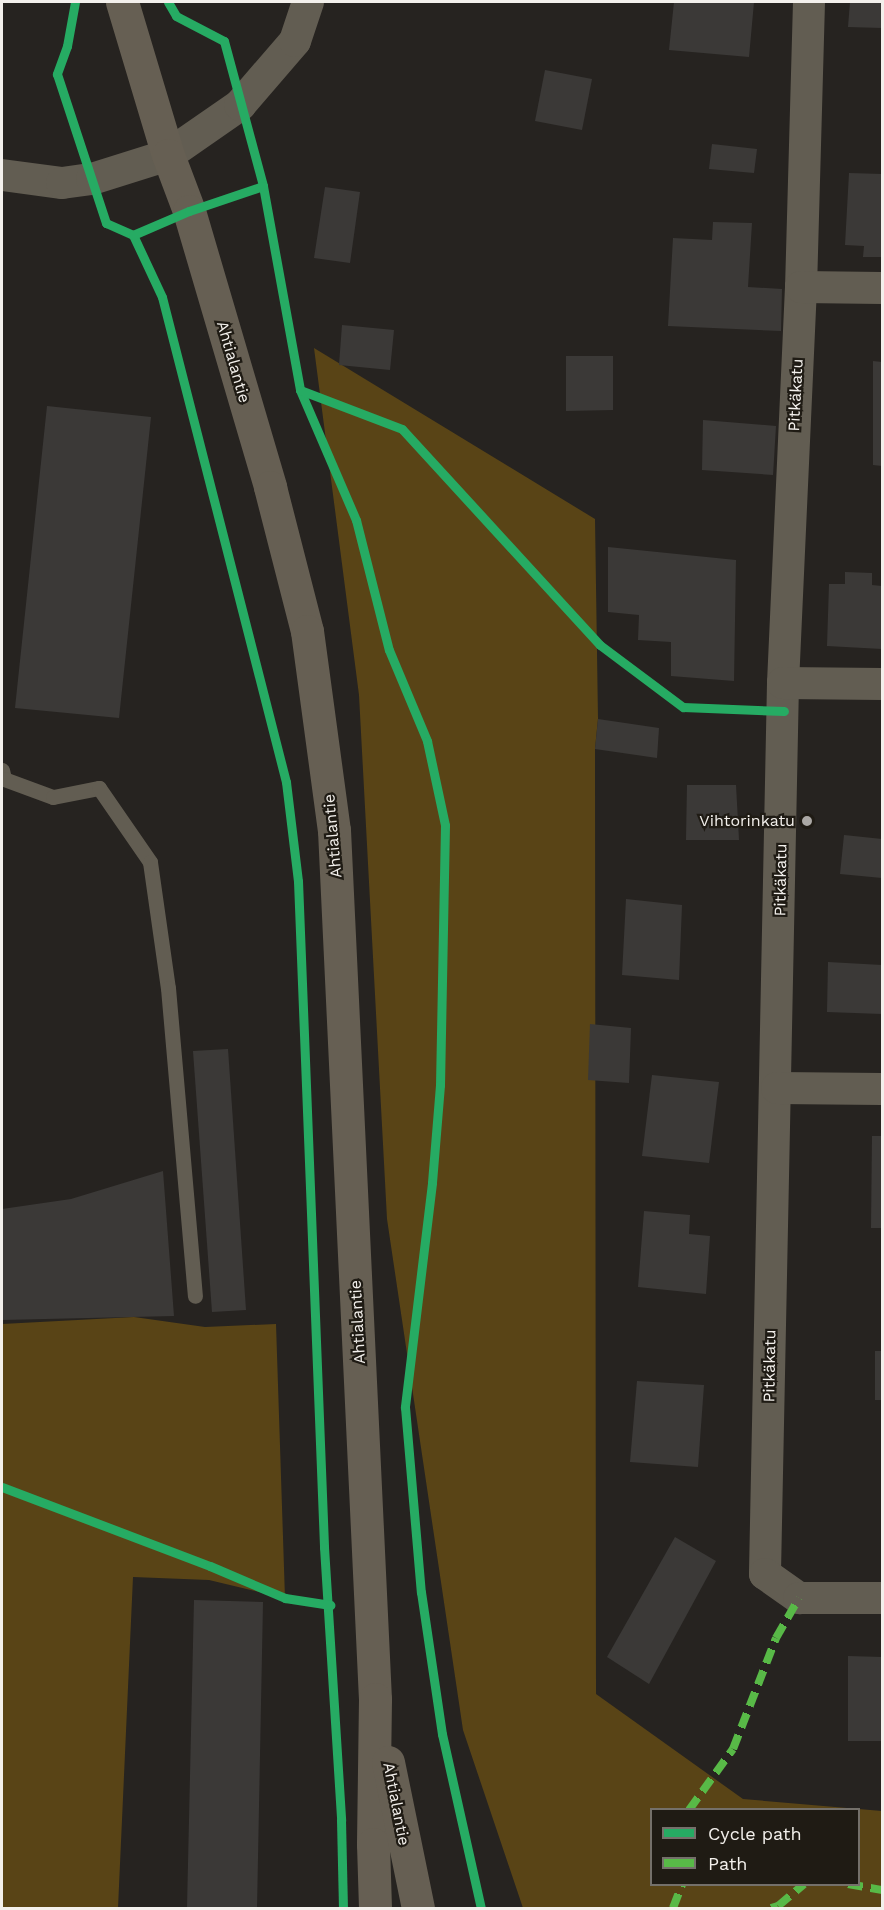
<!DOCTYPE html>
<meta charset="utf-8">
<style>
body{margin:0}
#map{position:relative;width:884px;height:1910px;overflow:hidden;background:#262320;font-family:"Work Sans",sans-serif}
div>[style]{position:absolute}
.forest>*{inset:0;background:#594416}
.building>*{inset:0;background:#3b3937}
.lane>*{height:15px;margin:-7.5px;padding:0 7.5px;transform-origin:7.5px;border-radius:7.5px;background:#625d52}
.street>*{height:32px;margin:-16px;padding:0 16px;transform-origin:16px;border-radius:16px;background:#625d52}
.secondary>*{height:33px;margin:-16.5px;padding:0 16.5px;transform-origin:16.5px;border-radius:16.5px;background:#665f53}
.quiet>*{height:8px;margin-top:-4px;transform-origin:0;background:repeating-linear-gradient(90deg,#58b947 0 15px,transparent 0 23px)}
.cycleway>*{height:9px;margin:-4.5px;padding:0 4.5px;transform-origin:4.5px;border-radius:4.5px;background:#26ab63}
.dots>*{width:16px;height:16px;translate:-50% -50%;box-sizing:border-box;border:3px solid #1f1b14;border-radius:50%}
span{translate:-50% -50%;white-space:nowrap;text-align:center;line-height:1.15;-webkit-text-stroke:4.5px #1f1b14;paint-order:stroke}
.street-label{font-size:16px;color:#f3f0ec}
.poi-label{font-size:16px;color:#f3f0ec}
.right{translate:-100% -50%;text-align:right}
.frame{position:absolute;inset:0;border:3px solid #f3f0ec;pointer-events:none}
.legend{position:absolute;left:650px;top:1808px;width:210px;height:78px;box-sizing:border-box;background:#1f1b14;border:2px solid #74706a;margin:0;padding:8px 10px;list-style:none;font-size:18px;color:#f3f0ec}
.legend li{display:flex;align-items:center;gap:12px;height:30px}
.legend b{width:30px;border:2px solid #74706a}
</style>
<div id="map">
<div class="forest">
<div style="clip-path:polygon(evenodd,314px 348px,595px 519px,598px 719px,595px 749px,596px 1694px,743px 1799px,882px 1811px,882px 1908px,523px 1908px,463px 1730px,387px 1219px,359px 695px,314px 348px,652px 1810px,858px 1810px,858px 1884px,652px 1884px,652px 1810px)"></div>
<div style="clip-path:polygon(134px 1317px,205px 1327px,276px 1324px,285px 1598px,209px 1580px,133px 1577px,118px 1908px,2px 1908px,2px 1324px)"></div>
</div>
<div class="building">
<div style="clip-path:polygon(674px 2px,754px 2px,749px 57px,669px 50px)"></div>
<div style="clip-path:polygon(850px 2px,882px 2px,882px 28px,848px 27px)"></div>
<div style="clip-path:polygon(545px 70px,592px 79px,582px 130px,535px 121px)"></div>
<div style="clip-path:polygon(712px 144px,757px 149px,754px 173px,709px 169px)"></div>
<div style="clip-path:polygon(849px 173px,882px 174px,882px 257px,863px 257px,864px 246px,845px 245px)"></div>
<div style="clip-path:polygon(325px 187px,360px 192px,350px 263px,314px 258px)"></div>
<div style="clip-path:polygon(713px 222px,752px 223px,748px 287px,782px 289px,781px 331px,668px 326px,673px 238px,712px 240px)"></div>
<div style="clip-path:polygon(342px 325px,394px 330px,390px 370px,339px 365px)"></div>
<div style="clip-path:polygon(566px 356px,613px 356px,613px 410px,566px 411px)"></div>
<div style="clip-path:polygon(873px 361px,882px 362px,882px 466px,873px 465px)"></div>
<div style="clip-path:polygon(47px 406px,151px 417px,119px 718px,15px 708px)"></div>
<div style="clip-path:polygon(703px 420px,776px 426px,773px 475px,702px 470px)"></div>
<div style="clip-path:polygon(608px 547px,736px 560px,734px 681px,671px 676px,671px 642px,638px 640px,639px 615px,608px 612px)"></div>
<div style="clip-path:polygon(845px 572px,872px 573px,872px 585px,882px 586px,882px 649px,827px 646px,829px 584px,845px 584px)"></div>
<div style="clip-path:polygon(598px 719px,659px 728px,657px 758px,595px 749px)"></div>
<div style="clip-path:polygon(687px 785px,736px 785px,739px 840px,686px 840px)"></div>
<div style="clip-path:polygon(844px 835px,882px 839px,882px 878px,840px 874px)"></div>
<div style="clip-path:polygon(626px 899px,682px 905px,679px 980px,622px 975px)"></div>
<div style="clip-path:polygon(828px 962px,882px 965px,882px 1014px,827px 1012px)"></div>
<div style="clip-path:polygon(590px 1024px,631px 1028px,629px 1083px,588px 1080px)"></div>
<div style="clip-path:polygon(228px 1049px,246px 1310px,212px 1312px,193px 1051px)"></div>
<div style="clip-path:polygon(652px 1075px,719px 1082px,709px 1163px,642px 1156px)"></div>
<div style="clip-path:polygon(872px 1136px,882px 1136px,882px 1228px,871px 1228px)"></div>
<div style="clip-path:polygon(163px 1171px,174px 1316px,2px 1320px,2px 1209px,71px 1199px)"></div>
<div style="clip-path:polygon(644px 1211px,690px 1215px,689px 1234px,710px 1236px,706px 1294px,638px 1287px)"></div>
<div style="clip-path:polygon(875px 1351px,882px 1351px,882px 1400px,875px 1400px)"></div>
<div style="clip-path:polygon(637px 1381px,704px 1385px,698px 1467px,630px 1462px)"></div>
<div style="clip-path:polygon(675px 1537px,716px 1561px,649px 1684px,607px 1657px)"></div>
<div style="clip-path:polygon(194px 1600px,263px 1602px,257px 1908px,187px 1908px)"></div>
<div style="clip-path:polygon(848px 1656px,882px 1657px,882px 1741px,848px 1741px)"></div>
</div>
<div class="lane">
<div style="left:2px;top:770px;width:9px;rotate:77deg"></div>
<div style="left:4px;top:779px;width:52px;rotate:20.2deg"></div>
<div style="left:53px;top:797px;width:47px;rotate:-11.1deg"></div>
<div style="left:99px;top:788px;width:90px;rotate:55.4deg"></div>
<div style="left:150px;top:862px;width:127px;rotate:81.9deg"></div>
<div style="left:168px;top:988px;width:309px;rotate:85deg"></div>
</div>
<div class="street">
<div style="left:809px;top:2px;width:285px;rotate:91.6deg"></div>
<div style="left:801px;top:287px;width:396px;rotate:92.6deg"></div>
<div style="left:783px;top:683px;width:891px;rotate:91.16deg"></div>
<div style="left:765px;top:1574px;width:42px;rotate:35.2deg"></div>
<div style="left:799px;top:1598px;width:83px"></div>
<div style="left:2px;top:175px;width:61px;rotate:7.6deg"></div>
<div style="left:62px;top:183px;width:30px;rotate:-8deg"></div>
<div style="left:92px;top:179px;width:80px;rotate:-17.5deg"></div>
<div style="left:168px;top:155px;width:88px;rotate:-34.8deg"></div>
<div style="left:240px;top:105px;width:84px;rotate:-49.3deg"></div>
<div style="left:295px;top:41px;width:41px;rotate:-71.6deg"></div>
<div style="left:801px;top:287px;width:81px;rotate:0.7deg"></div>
<div style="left:783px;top:683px;width:99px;rotate:0.6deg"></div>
<div style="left:777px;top:1088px;width:105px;rotate:0.5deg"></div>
</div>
<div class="secondary">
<div style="left:122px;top:2px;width:160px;rotate:73.3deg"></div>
<div style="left:168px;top:155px;width:60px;rotate:69.4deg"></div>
<div style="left:189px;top:211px;width:288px;rotate:73.6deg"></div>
<div style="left:270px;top:487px;width:149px;rotate:75.6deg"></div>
<div style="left:307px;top:631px;width:201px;rotate:82.3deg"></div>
<div style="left:334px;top:830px;width:870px;rotate:87.3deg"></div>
<div style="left:375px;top:1699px;width:145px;rotate:90.8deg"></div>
<div style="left:373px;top:1844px;width:64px;rotate:88.2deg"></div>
<div style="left:388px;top:1762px;width:149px;rotate:78.4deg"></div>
</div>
<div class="quiet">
<div style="left:689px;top:1810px;width:75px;rotate:-54.2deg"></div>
<div style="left:733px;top:1749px;width:119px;rotate:-68.8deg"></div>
<div style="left:776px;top:1638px;width:46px;rotate:-60.1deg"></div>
<div style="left:848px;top:1884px;width:35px;rotate:10deg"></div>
<div style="left:673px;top:1908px;width:26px;rotate:-69deg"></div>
<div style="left:771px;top:1908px;width:7px;rotate:-16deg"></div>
<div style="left:778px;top:1906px;width:34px;rotate:-40deg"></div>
</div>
<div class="cycleway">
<div style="left:75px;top:2px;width:45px;rotate:100.3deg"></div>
<div style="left:67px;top:46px;width:30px;rotate:110deg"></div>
<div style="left:57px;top:74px;width:157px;rotate:71.8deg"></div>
<div style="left:106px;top:223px;width:30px;rotate:24deg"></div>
<div style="left:133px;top:235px;width:68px;rotate:64.9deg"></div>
<div style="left:162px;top:297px;width:501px;rotate:75.66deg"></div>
<div style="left:286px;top:782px;width:100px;rotate:83.1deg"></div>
<div style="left:298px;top:881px;width:667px;rotate:87.76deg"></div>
<div style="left:324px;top:1547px;width:274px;rotate:86.4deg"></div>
<div style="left:341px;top:1820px;width:88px;rotate:88.7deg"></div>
<div style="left:168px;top:2px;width:16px;rotate:60deg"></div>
<div style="left:176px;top:16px;width:54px;rotate:27.5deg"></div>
<div style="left:224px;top:41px;width:150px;rotate:74.9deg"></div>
<div style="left:263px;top:186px;width:207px;rotate:79.7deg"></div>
<div style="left:300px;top:390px;width:142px;rotate:66.7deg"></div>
<div style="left:356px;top:520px;width:134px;rotate:75.8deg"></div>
<div style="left:389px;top:650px;width:99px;rotate:67.3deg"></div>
<div style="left:427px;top:741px;width:86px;rotate:77.9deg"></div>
<div style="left:445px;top:825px;width:260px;rotate:91.1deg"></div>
<div style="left:440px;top:1085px;width:98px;rotate:94.7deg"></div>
<div style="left:432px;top:1183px;width:226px;rotate:96.9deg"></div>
<div style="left:405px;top:1407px;width:186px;rotate:85.1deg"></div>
<div style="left:421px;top:1592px;width:144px;rotate:81.6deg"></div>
<div style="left:442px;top:1734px;width:178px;rotate:77.4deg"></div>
<div style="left:133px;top:235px;width:61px;rotate:-23.2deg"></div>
<div style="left:189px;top:211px;width:78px;rotate:-18.7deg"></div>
<div style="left:300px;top:390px;width:109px;rotate:20.9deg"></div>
<div style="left:402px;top:429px;width:293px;rotate:47.5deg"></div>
<div style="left:600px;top:645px;width:104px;rotate:36.8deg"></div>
<div style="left:683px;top:707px;width:101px;rotate:2.3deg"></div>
<div style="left:2px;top:1487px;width:222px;rotate:20.8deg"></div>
<div style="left:210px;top:1566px;width:82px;rotate:23.1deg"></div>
<div style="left:285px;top:1598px;width:46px;rotate:8.8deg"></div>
</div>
<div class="dots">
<div style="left:807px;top:821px;background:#aba8a5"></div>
</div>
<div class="street-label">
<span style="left:233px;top:362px;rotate:74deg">Ahtialantie</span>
<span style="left:796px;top:395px;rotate:-87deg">Pitkäkatu</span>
<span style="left:333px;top:836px;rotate:-95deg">Ahtialantie</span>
<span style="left:781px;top:880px;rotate:-89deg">Pitkäkatu</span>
<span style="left:358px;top:1322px;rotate:-93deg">Ahtialantie</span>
<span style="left:770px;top:1366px;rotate:-89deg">Pitkäkatu</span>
<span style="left:396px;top:1804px;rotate:79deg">Ahtialantie</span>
</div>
<div class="poi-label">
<span class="right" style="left:795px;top:821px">Vihtorinkatu</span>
</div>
<div class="frame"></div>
<ul class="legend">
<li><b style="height:8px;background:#26ab63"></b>Cycle path</li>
<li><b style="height:8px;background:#58b947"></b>Path</li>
</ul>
</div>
